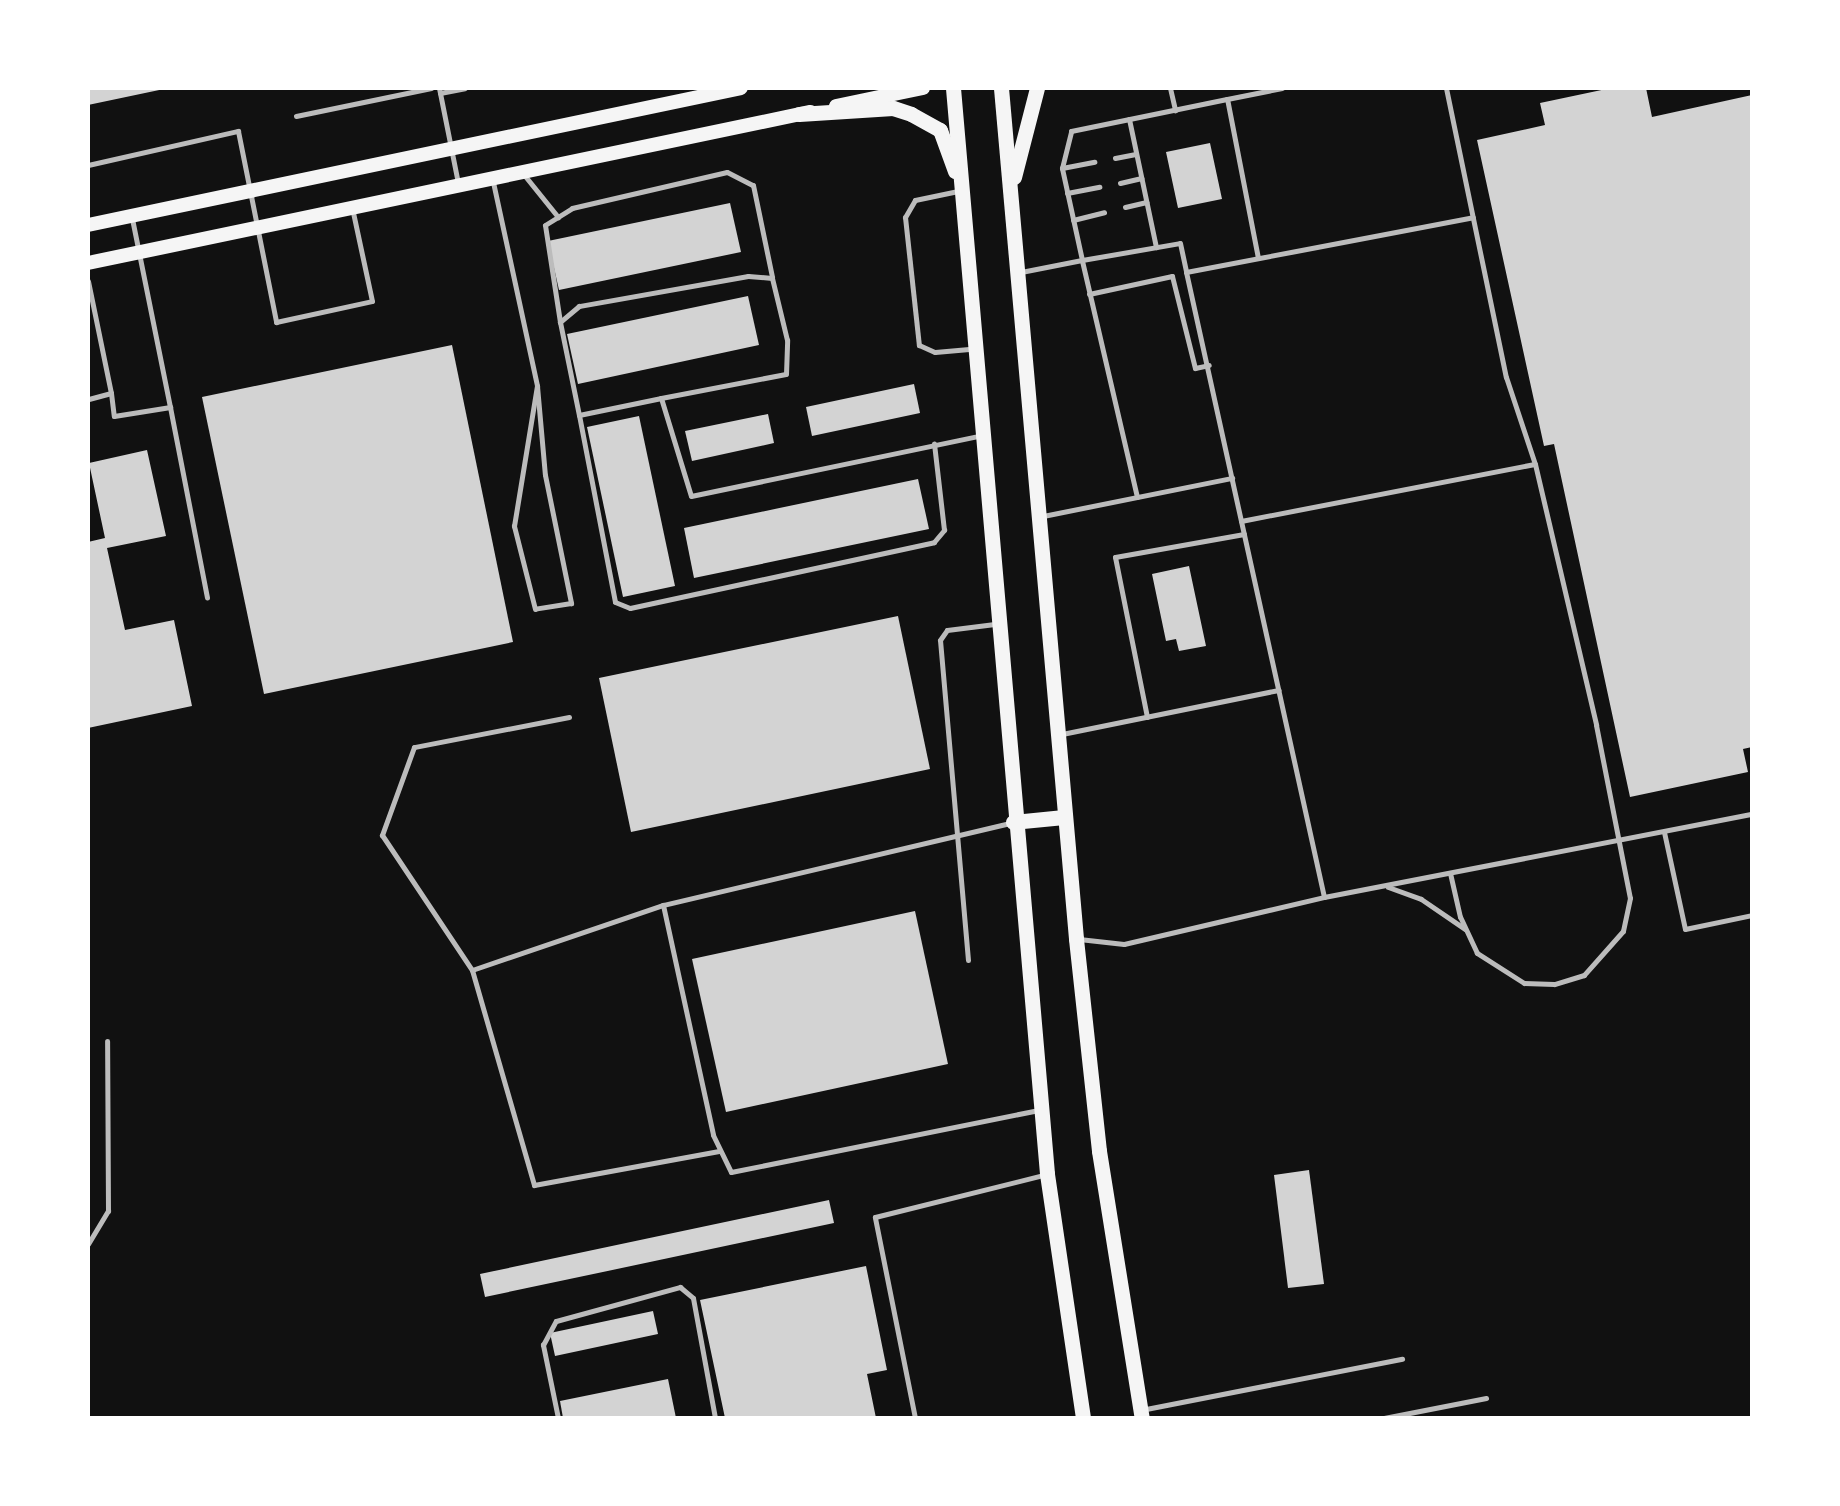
<!DOCTYPE html>
<style>
body{margin:0}
#map{position:relative;width:1840px;height:1506px;overflow:hidden;background:#111;font-family:"PT Sans Narrow",sans-serif}
div>[style]{position:absolute}
.building>*{inset:0;background:#d3d3d3}
.service>*{height:5px;margin:-2.5px;padding:0 2.5px;transform-origin:2.5px;border-radius:2.5px;background:#bcbcbc}
.secondary>*{height:14px;margin:-7px;padding:0 7px;transform-origin:7px;border-radius:7px;background:#f5f5f5}
.primary>*{height:15px;margin:-7.5px;padding:0 7.5px;transform-origin:7.5px;border-radius:7.5px;background:#f5f5f5}
span{translate:-50% -50%;white-space:nowrap;text-align:center;line-height:1.15;-webkit-text-stroke:8px #fff;paint-order:stroke}
.frame{position:absolute;inset:0;border:90px solid #fff;pointer-events:none}
</style>
<div id="map">
<div class="building">
<div style="clip-path:polygon(88px 88px,164px 88px,164px 89px,88px 105px)"></div>
<div style="clip-path:polygon(1611px 88px,1646px 88px,1652px 117px,1752px 95px,1752px 747px,1743px 749px,1748px 772px,1630px 797px,1554px 444px,1544px 446px,1477px 140px,1545px 125px,1540px 103px)"></div>
<div style="clip-path:polygon(1210px 143px,1222px 199px,1178px 208px,1166px 152px)"></div>
<div style="clip-path:polygon(730px 203px,741px 252px,559px 290px,548px 241px)"></div>
<div style="clip-path:polygon(748px 296px,759px 345px,578px 384px,567px 334px)"></div>
<div style="clip-path:polygon(452px 345px,513px 642px,264px 694px,202px 397px)"></div>
<div style="clip-path:polygon(914px 384px,920px 413px,812px 436px,806px 407px)"></div>
<div style="clip-path:polygon(768px 414px,774px 443px,692px 461px,685px 431px)"></div>
<div style="clip-path:polygon(639px 416px,675px 586px,623px 597px,587px 427px)"></div>
<div style="clip-path:polygon(147px 450px,166px 536px,107px 548px,125px 630px,174px 620px,192px 706px,88px 728px,88px 542px,105px 538px,89px 463px)"></div>
<div style="clip-path:polygon(918px 479px,929px 529px,694px 578px,684px 528px)"></div>
<div style="clip-path:polygon(1189px 566px,1206px 646px,1179px 651px,1176px 639px,1166px 641px,1152px 574px)"></div>
<div style="clip-path:polygon(898px 616px,930px 769px,631px 832px,599px 678px)"></div>
<div style="clip-path:polygon(915px 911px,948px 1064px,726px 1112px,692px 959px)"></div>
<div style="clip-path:polygon(1309px 1170px,1324px 1284px,1288px 1288px,1274px 1175px)"></div>
<div style="clip-path:polygon(829px 1200px,834px 1223px,485px 1297px,480px 1274px)"></div>
<div style="clip-path:polygon(866px 1266px,887px 1370px,867px 1374px,876px 1418px,725px 1418px,700px 1300px)"></div>
<div style="clip-path:polygon(653px 1311px,658px 1334px,555px 1356px,550px 1333px)"></div>
<div style="clip-path:polygon(668px 1379px,676px 1418px,563px 1418px,560px 1401px)"></div>
</div>
<div class="service">
<div style="left:439px;top:88px;width:97px;rotate:78.7deg"></div>
<div style="left:1170px;top:88px;width:23px;rotate:77deg"></div>
<div style="left:1446px;top:88px;width:295px;rotate:78.3deg"></div>
<div style="left:1506px;top:377px;width:92px;rotate:71.6deg"></div>
<div style="left:1535px;top:464px;width:268px;rotate:76.8deg"></div>
<div style="left:1596px;top:725px;width:176px;rotate:78.9deg"></div>
<div style="left:1630px;top:898px;width:34px;rotate:102deg"></div>
<div style="left:1623px;top:931px;width:59px;rotate:131.6deg"></div>
<div style="left:1584px;top:975px;width:31px;rotate:163deg"></div>
<div style="left:1554px;top:984px;width:30px;rotate:-178deg"></div>
<div style="left:1524px;top:983px;width:56px;rotate:-147.4deg"></div>
<div style="left:1477px;top:953px;width:40px;rotate:-115deg"></div>
<div style="left:1460px;top:917px;width:45px;rotate:-102.8deg"></div>
<div style="left:440px;top:93px;width:25px;rotate:-11deg"></div>
<div style="left:296px;top:116px;width:138px;rotate:-11.7deg"></div>
<div style="left:1129px;top:119px;width:131px;rotate:78.1deg"></div>
<div style="left:1115px;top:158px;width:21px;rotate:-11deg"></div>
<div style="left:88px;top:165px;width:154px;rotate:-12.8deg"></div>
<div style="left:238px;top:131px;width:195px;rotate:78.7deg"></div>
<div style="left:276px;top:322px;width:98px;rotate:-12.3deg"></div>
<div style="left:372px;top:301px;width:91px;rotate:-102.1deg"></div>
<div style="left:1062px;top:168px;width:33px;rotate:-11deg"></div>
<div style="left:525px;top:176px;width:53px;rotate:51.2deg"></div>
<div style="left:493px;top:182px;width:209px;rotate:77.8deg"></div>
<div style="left:537px;top:386px;width:89px;rotate:84.9deg"></div>
<div style="left:545px;top:475px;width:131px;rotate:78.5deg"></div>
<div style="left:571px;top:603px;width:36px;rotate:171deg"></div>
<div style="left:535px;top:609px;width:86px;rotate:-104.2deg"></div>
<div style="left:514px;top:526px;width:142px;rotate:-80.7deg"></div>
<div style="left:1120px;top:183px;width:22px;rotate:-13deg"></div>
<div style="left:958px;top:191px;width:44px;rotate:168.2deg"></div>
<div style="left:915px;top:200px;width:20px;rotate:120deg"></div>
<div style="left:905px;top:217px;width:129px;rotate:83.8deg"></div>
<div style="left:919px;top:345px;width:17px;rotate:24deg"></div>
<div style="left:935px;top:352px;width:37px;rotate:-5deg"></div>
<div style="left:1067px;top:193px;width:33px;rotate:-11deg"></div>
<div style="left:1125px;top:207px;width:22px;rotate:-13deg"></div>
<div style="left:1073px;top:220px;width:32px;rotate:-14deg"></div>
<div style="left:1258px;top:258px;width:162px;rotate:-101deg"></div>
<div style="left:1227px;top:99px;width:56px;rotate:-11.3deg"></div>
<div style="left:1021px;top:272px;width:62px;rotate:-11.1deg"></div>
<div style="left:1082px;top:260px;width:94px;rotate:-102.3deg"></div>
<div style="left:1062px;top:168px;width:38px;rotate:-76deg"></div>
<div style="left:1071px;top:131px;width:159px;rotate:-11.6deg"></div>
<div style="left:88px;top:281px;width:114px;rotate:78.4deg"></div>
<div style="left:111px;top:393px;width:24px;rotate:165deg"></div>
<div style="left:1089px;top:294px;width:85px;rotate:-12.2deg"></div>
<div style="left:1172px;top:276px;width:95px;rotate:76deg"></div>
<div style="left:1195px;top:368px;width:14px;rotate:-12deg"></div>
<div style="left:560px;top:322px;width:98px;rotate:-98.8deg"></div>
<div style="left:545px;top:225px;width:32px;rotate:-32deg"></div>
<div style="left:572px;top:208px;width:159px;rotate:-13.1deg"></div>
<div style="left:727px;top:172px;width:29px;rotate:27deg"></div>
<div style="left:753px;top:185px;width:94px;rotate:78.3deg"></div>
<div style="left:111px;top:393px;width:23px;rotate:83deg"></div>
<div style="left:114px;top:416px;width:57px;rotate:-9.1deg"></div>
<div style="left:170px;top:407px;width:192px;rotate:-101.4deg"></div>
<div style="left:661px;top:398px;width:127px;rotate:-10.9deg"></div>
<div style="left:786px;top:374px;width:34px;rotate:-88deg"></div>
<div style="left:787px;top:340px;width:64px;rotate:-103.6deg"></div>
<div style="left:772px;top:278px;width:24px;rotate:-175deg"></div>
<div style="left:748px;top:276px;width:172px;rotate:169.9deg"></div>
<div style="left:579px;top:306px;width:25px;rotate:140deg"></div>
<div style="left:560px;top:322px;width:95px;rotate:78.5deg"></div>
<div style="left:579px;top:415px;width:84px;rotate:-11.7deg"></div>
<div style="left:661px;top:398px;width:102px;rotate:73deg"></div>
<div style="left:691px;top:496px;width:294px;rotate:-11.8deg"></div>
<div style="left:170px;top:407px;width:194px;rotate:79deg"></div>
<div style="left:579px;top:415px;width:190px;rotate:79.1deg"></div>
<div style="left:615px;top:602px;width:16px;rotate:22deg"></div>
<div style="left:630px;top:608px;width:311px;rotate:-12.2deg"></div>
<div style="left:934px;top:542px;width:16px;rotate:-50deg"></div>
<div style="left:944px;top:530px;width:87px;rotate:-96.6deg"></div>
<div style="left:1137px;top:497px;width:243px;rotate:-103.1deg"></div>
<div style="left:1082px;top:260px;width:99px;rotate:-9.8deg"></div>
<div style="left:1180px;top:243px;width:30px;rotate:78deg"></div>
<div style="left:1043px;top:516px;width:193px;rotate:-11.4deg"></div>
<div style="left:1241px;top:521px;width:299px;rotate:-11deg"></div>
<div style="left:569px;top:717px;width:158px;rotate:169deg"></div>
<div style="left:414px;top:747px;width:94px;rotate:110deg"></div>
<div style="left:382px;top:835px;width:162px;rotate:56.3deg"></div>
<div style="left:472px;top:970px;width:224px;rotate:73.9deg"></div>
<div style="left:534px;top:1185px;width:188px;rotate:-10.4deg"></div>
<div style="left:1147px;top:717px;width:163px;rotate:-101.3deg"></div>
<div style="left:1115px;top:557px;width:131px;rotate:-10.1deg"></div>
<div style="left:1062px;top:734px;width:221px;rotate:-11.5deg"></div>
<div style="left:1010px;top:823px;width:357px;rotate:166.7deg"></div>
<div style="left:663px;top:905px;width:235px;rotate:77.7deg"></div>
<div style="left:713px;top:1135px;width:41px;rotate:64.1deg"></div>
<div style="left:731px;top:1172px;width:314px;rotate:-11.4deg"></div>
<div style="left:1664px;top:832px;width:99px;rotate:77.8deg"></div>
<div style="left:1685px;top:929px;width:68px;rotate:-11.8deg"></div>
<div style="left:1388px;top:887px;width:35px;rotate:20deg"></div>
<div style="left:1421px;top:899px;width:53px;rotate:34.3deg"></div>
<div style="left:1324px;top:897px;width:640px;rotate:-102.45deg"></div>
<div style="left:1186px;top:272px;width:292px;rotate:-10.8deg"></div>
<div style="left:1079px;top:939px;width:45px;rotate:6.3deg"></div>
<div style="left:1124px;top:944px;width:205px;rotate:-13.2deg"></div>
<div style="left:1324px;top:897px;width:436px;rotate:-11deg"></div>
<div style="left:968px;top:960px;width:321px;rotate:-95deg"></div>
<div style="left:940px;top:640px;width:12px;rotate:-55deg"></div>
<div style="left:947px;top:630px;width:48px;rotate:-7.1deg"></div>
<div style="left:472px;top:970px;width:202px;rotate:-18.8deg"></div>
<div style="left:88px;top:1244px;width:39px;rotate:-59deg"></div>
<div style="left:108px;top:1211px;width:170px;rotate:-90.3deg"></div>
<div style="left:1146px;top:1409px;width:261px;rotate:-11.1deg"></div>
<div style="left:558px;top:1418px;width:75px;rotate:-101.6deg"></div>
<div style="left:543px;top:1345px;width:27px;rotate:-62deg"></div>
<div style="left:556px;top:1321px;width:129px;rotate:-15.3deg"></div>
<div style="left:680px;top:1287px;width:17px;rotate:40deg"></div>
<div style="left:693px;top:1298px;width:122px;rotate:79.6deg"></div>
<div style="left:915px;top:1418px;width:205px;rotate:-101.3deg"></div>
<div style="left:875px;top:1217px;width:174px;rotate:-14deg"></div>
<div style="left:1384px;top:1418px;width:104px;rotate:-11.1deg"></div>
</div>
<div class="secondary">
<div style="left:836px;top:106px;width:89px;rotate:-11.7deg"></div>
<div style="left:88px;top:225px;width:667px;rotate:-11.85deg"></div>
<div style="left:88px;top:263px;width:738px;rotate:-11.81deg"></div>
</div>
<div class="primary">
<div style="left:953px;top:88px;width:1090px;rotate:85.05deg"></div>
<div style="left:1047px;top:1174px;width:247px;rotate:81.6deg"></div>
<div style="left:1001px;top:88px;width:854px;rotate:84.96deg"></div>
<div style="left:1076px;top:939px;width:213px;rotate:83.8deg"></div>
<div style="left:1099px;top:1151px;width:270px;rotate:80.9deg"></div>
<div style="left:799px;top:114px;width:94px;rotate:-3.7deg"></div>
<div style="left:893px;top:108px;width:19px;rotate:18deg"></div>
<div style="left:911px;top:114px;width:33px;rotate:29deg"></div>
<div style="left:940px;top:130px;width:44px;rotate:69.9deg"></div>
<div style="left:1014px;top:177px;width:92px;rotate:-75.5deg"></div>
<div style="left:1013px;top:822px;width:51px;rotate:-5.6deg"></div>
</div>
<div class="frame"></div>
</div>
